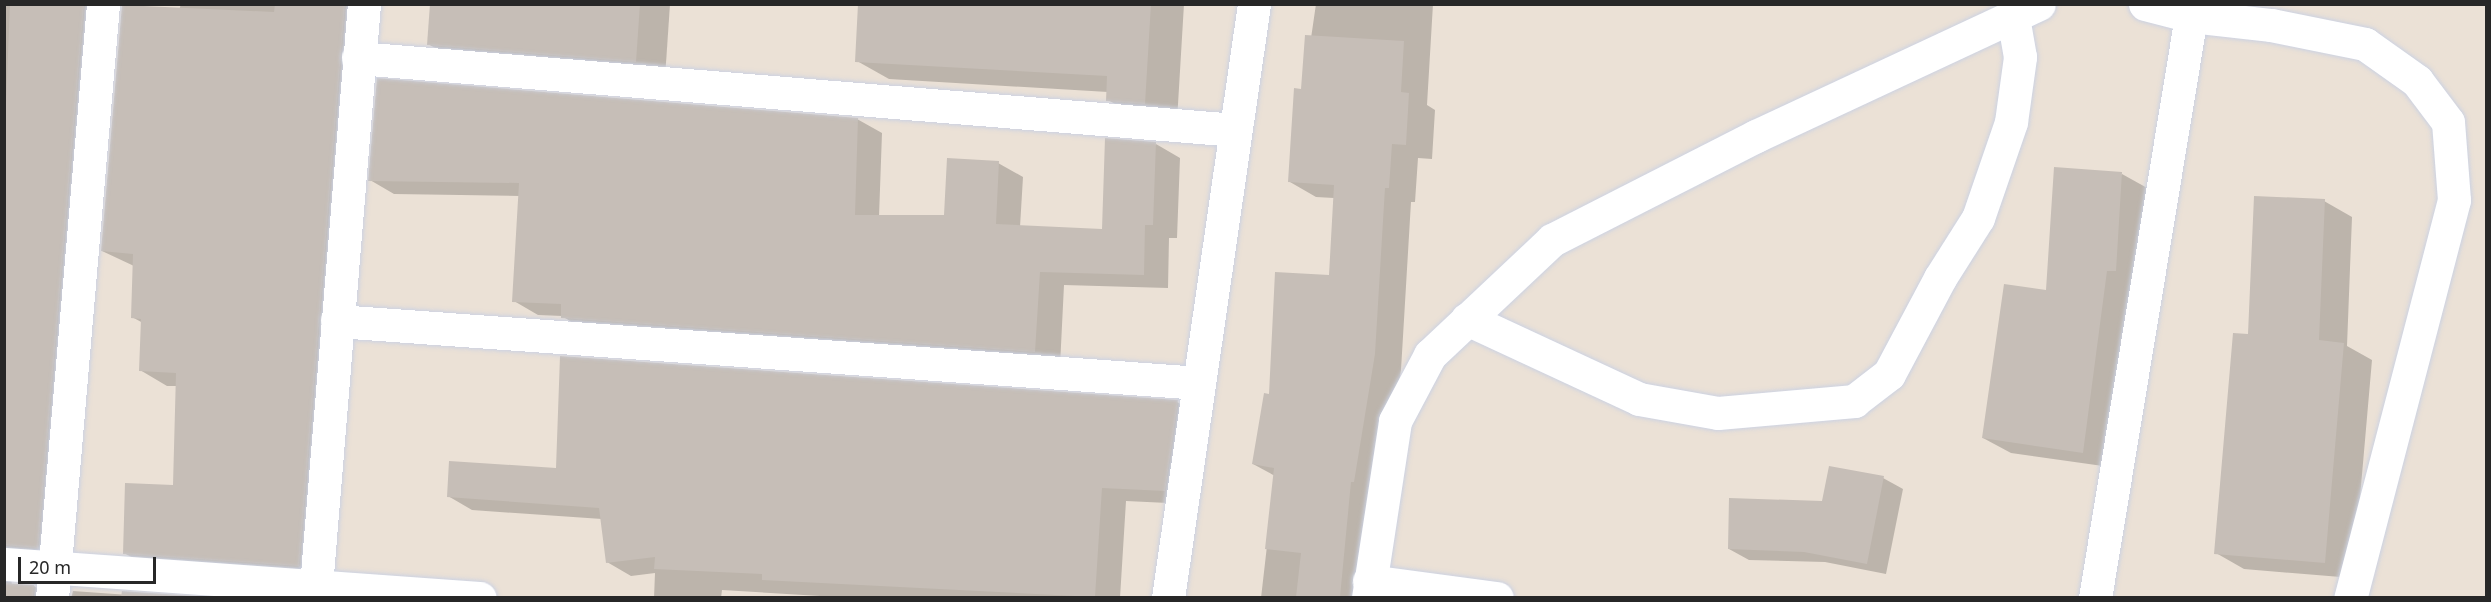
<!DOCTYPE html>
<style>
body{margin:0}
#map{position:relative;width:2491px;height:602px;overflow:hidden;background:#ebe1d6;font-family:"Noto Sans",sans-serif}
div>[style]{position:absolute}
.shadow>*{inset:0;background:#0003}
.building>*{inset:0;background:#c6beb7}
.roads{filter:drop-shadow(0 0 2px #ccd2e2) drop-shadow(0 0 2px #ccd2e2)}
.minor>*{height:33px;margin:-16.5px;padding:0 16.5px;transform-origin:16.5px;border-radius:16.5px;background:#fff}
span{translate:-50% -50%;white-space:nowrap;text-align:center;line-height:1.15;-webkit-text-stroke:6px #fff;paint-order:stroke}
.frame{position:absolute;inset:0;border:6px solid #272727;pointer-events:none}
.scale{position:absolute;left:18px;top:557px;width:138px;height:27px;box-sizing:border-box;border:3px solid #272727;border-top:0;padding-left:8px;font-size:18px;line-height:21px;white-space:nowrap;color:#272727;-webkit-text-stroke:4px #fff;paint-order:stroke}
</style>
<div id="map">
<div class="shadow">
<div style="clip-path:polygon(4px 4px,118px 4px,63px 562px,11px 578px,12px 585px,34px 586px,53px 598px,4px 598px)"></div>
<div style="clip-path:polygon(181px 4px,382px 4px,376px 8px,325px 581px,151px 568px,124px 553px,174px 487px,177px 386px,167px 386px,140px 370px,143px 323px,132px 317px,134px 266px,102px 251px)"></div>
<div style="clip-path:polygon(431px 4px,670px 4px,665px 78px,458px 61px,428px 44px)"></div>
<div style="clip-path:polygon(859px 4px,1184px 4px,1177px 121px,1140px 118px,1108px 100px,1108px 92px,889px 79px,857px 61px)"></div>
<div style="clip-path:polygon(1316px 4px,1433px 4px,1427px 105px,1435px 110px,1432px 159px,1418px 158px,1415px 202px,1411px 202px,1401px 370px,1367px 598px,1261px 598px,1275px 476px,1253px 464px,1270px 395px,1330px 276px,1334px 198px,1316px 197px,1290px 182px)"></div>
<div style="clip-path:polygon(857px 119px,882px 133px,879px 217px,945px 217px,998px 163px,1023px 177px,1020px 227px,1103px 231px,1156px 144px,1180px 158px,1177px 238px,1169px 238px,1168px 288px,1064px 285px,1060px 366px,587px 332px,562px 316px,538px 315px,514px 301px,520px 196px,394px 194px,370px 180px)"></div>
<div style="clip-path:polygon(2122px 174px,2149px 189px,2110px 467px,2011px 453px,1983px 438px,2048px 292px)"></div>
<div style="clip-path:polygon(2324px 201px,2352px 217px,2347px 346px,2372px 360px,2353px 578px,2244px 569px,2216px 553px,2249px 336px)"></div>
<div style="clip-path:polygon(1177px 402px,1201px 416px,1189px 504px,1126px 501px,1120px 598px,853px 598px,722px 590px,721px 598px,654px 598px,655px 573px,631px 576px,607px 562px,602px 519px,472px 510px,448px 496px,557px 469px)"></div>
<div style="clip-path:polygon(1883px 478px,1903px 489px,1886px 574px,1825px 562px,1749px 560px,1729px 549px)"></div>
<div style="clip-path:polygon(73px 591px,171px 598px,71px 598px)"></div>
</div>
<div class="building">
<div style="clip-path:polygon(10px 4px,84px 4px,38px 548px,4px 545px,4px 152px)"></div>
<div style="clip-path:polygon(275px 4px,345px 4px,299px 566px,123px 554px,125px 483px,173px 485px,176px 373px,139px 371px,141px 319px,131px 318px,133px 254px,101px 251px,122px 5px,274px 12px)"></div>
<div style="clip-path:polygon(430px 4px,640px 4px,636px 62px,427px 45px)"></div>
<div style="clip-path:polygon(858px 4px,1151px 4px,1145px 104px,1106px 101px,1107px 76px,855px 62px)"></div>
<div style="clip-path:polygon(1305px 35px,1404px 41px,1401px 92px,1409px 93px,1406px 145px,1392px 144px,1389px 188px,1385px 188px,1375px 354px,1354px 482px,1351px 482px,1340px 597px,1296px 597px,1301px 553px,1265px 549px,1274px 468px,1252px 464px,1264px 393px,1269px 394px,1275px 272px,1329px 275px,1334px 185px,1288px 182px,1294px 88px,1301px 89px)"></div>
<div style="clip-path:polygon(377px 78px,858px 118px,855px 215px,944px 215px,947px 158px,999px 161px,996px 224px,1102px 229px,1105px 138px,1156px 142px,1153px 225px,1145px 225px,1144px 275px,1040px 272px,1035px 352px,561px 318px,561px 304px,512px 302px,519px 183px,368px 181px)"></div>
<div style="clip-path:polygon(2054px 167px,2122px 172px,2116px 271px,2107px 271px,2083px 453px,1982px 438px,2004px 284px,2046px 290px)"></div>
<div style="clip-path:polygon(2254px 196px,2325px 199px,2319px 340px,2344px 343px,2325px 563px,2214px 554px,2233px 333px,2248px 334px)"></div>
<div style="clip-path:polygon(560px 356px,1178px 400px,1165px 491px,1102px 488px,1095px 597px,762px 580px,762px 574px,654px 569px,655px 557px,606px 563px,599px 508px,447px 497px,449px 461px,556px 468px)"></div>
<div style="clip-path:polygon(1829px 466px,1884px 476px,1867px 564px,1804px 552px,1728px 549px,1729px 498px,1822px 501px)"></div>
<div style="clip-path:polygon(4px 583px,34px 585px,33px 597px,4px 597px)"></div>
<div style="clip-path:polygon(122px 591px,210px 597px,121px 597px)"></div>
</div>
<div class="roads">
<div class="minor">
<div style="left:2145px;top:4px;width:48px;rotate:14.6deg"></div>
<div style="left:2191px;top:16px;width:81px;rotate:6.4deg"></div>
<div style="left:2271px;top:25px;width:96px;rotate:11.4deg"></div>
<div style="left:2365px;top:44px;width:64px;rotate:35.4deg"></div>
<div style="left:2417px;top:81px;width:51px;rotate:52.9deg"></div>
<div style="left:2448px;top:122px;width:78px;rotate:85.6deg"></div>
<div style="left:2454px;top:200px;width:411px;rotate:104.6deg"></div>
<div style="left:358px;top:58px;width:880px;rotate:4.69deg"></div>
<div style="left:1467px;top:319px;width:190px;rotate:24.9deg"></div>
<div style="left:1639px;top:399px;width:80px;rotate:10deg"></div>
<div style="left:1718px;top:413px;width:137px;rotate:-5deg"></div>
<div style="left:1854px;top:401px;width:44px;rotate:-37.6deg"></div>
<div style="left:1889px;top:374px;width:109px;rotate:-62deg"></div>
<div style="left:1940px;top:278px;width:71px;rotate:-57.7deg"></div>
<div style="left:1978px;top:218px;width:102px;rotate:-71deg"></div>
<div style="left:2011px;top:122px;width:66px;rotate:-82.1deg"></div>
<div style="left:2020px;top:57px;width:41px;rotate:-99.9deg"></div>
<div style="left:337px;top:321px;width:864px;rotate:4.11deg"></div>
<div style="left:4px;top:564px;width:477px;rotate:4.1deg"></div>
<div style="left:1369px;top:581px;width:129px;rotate:7.6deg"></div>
<div style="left:316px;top:586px;width:584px;rotate:-85.29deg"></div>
<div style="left:52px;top:598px;width:596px;rotate:-85.09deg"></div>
<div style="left:1168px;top:598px;width:600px;rotate:-81.76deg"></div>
<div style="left:1368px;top:598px;width:179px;rotate:-81.3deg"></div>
<div style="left:1395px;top:421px;width:75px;rotate:-62.1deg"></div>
<div style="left:1430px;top:355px;width:168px;rotate:-43.3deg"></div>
<div style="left:1552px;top:240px;width:229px;rotate:-27deg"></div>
<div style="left:1756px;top:136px;width:312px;rotate:-25deg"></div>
<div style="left:2095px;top:598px;width:590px;rotate:-80.63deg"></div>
</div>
</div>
<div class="frame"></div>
<div class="scale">20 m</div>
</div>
